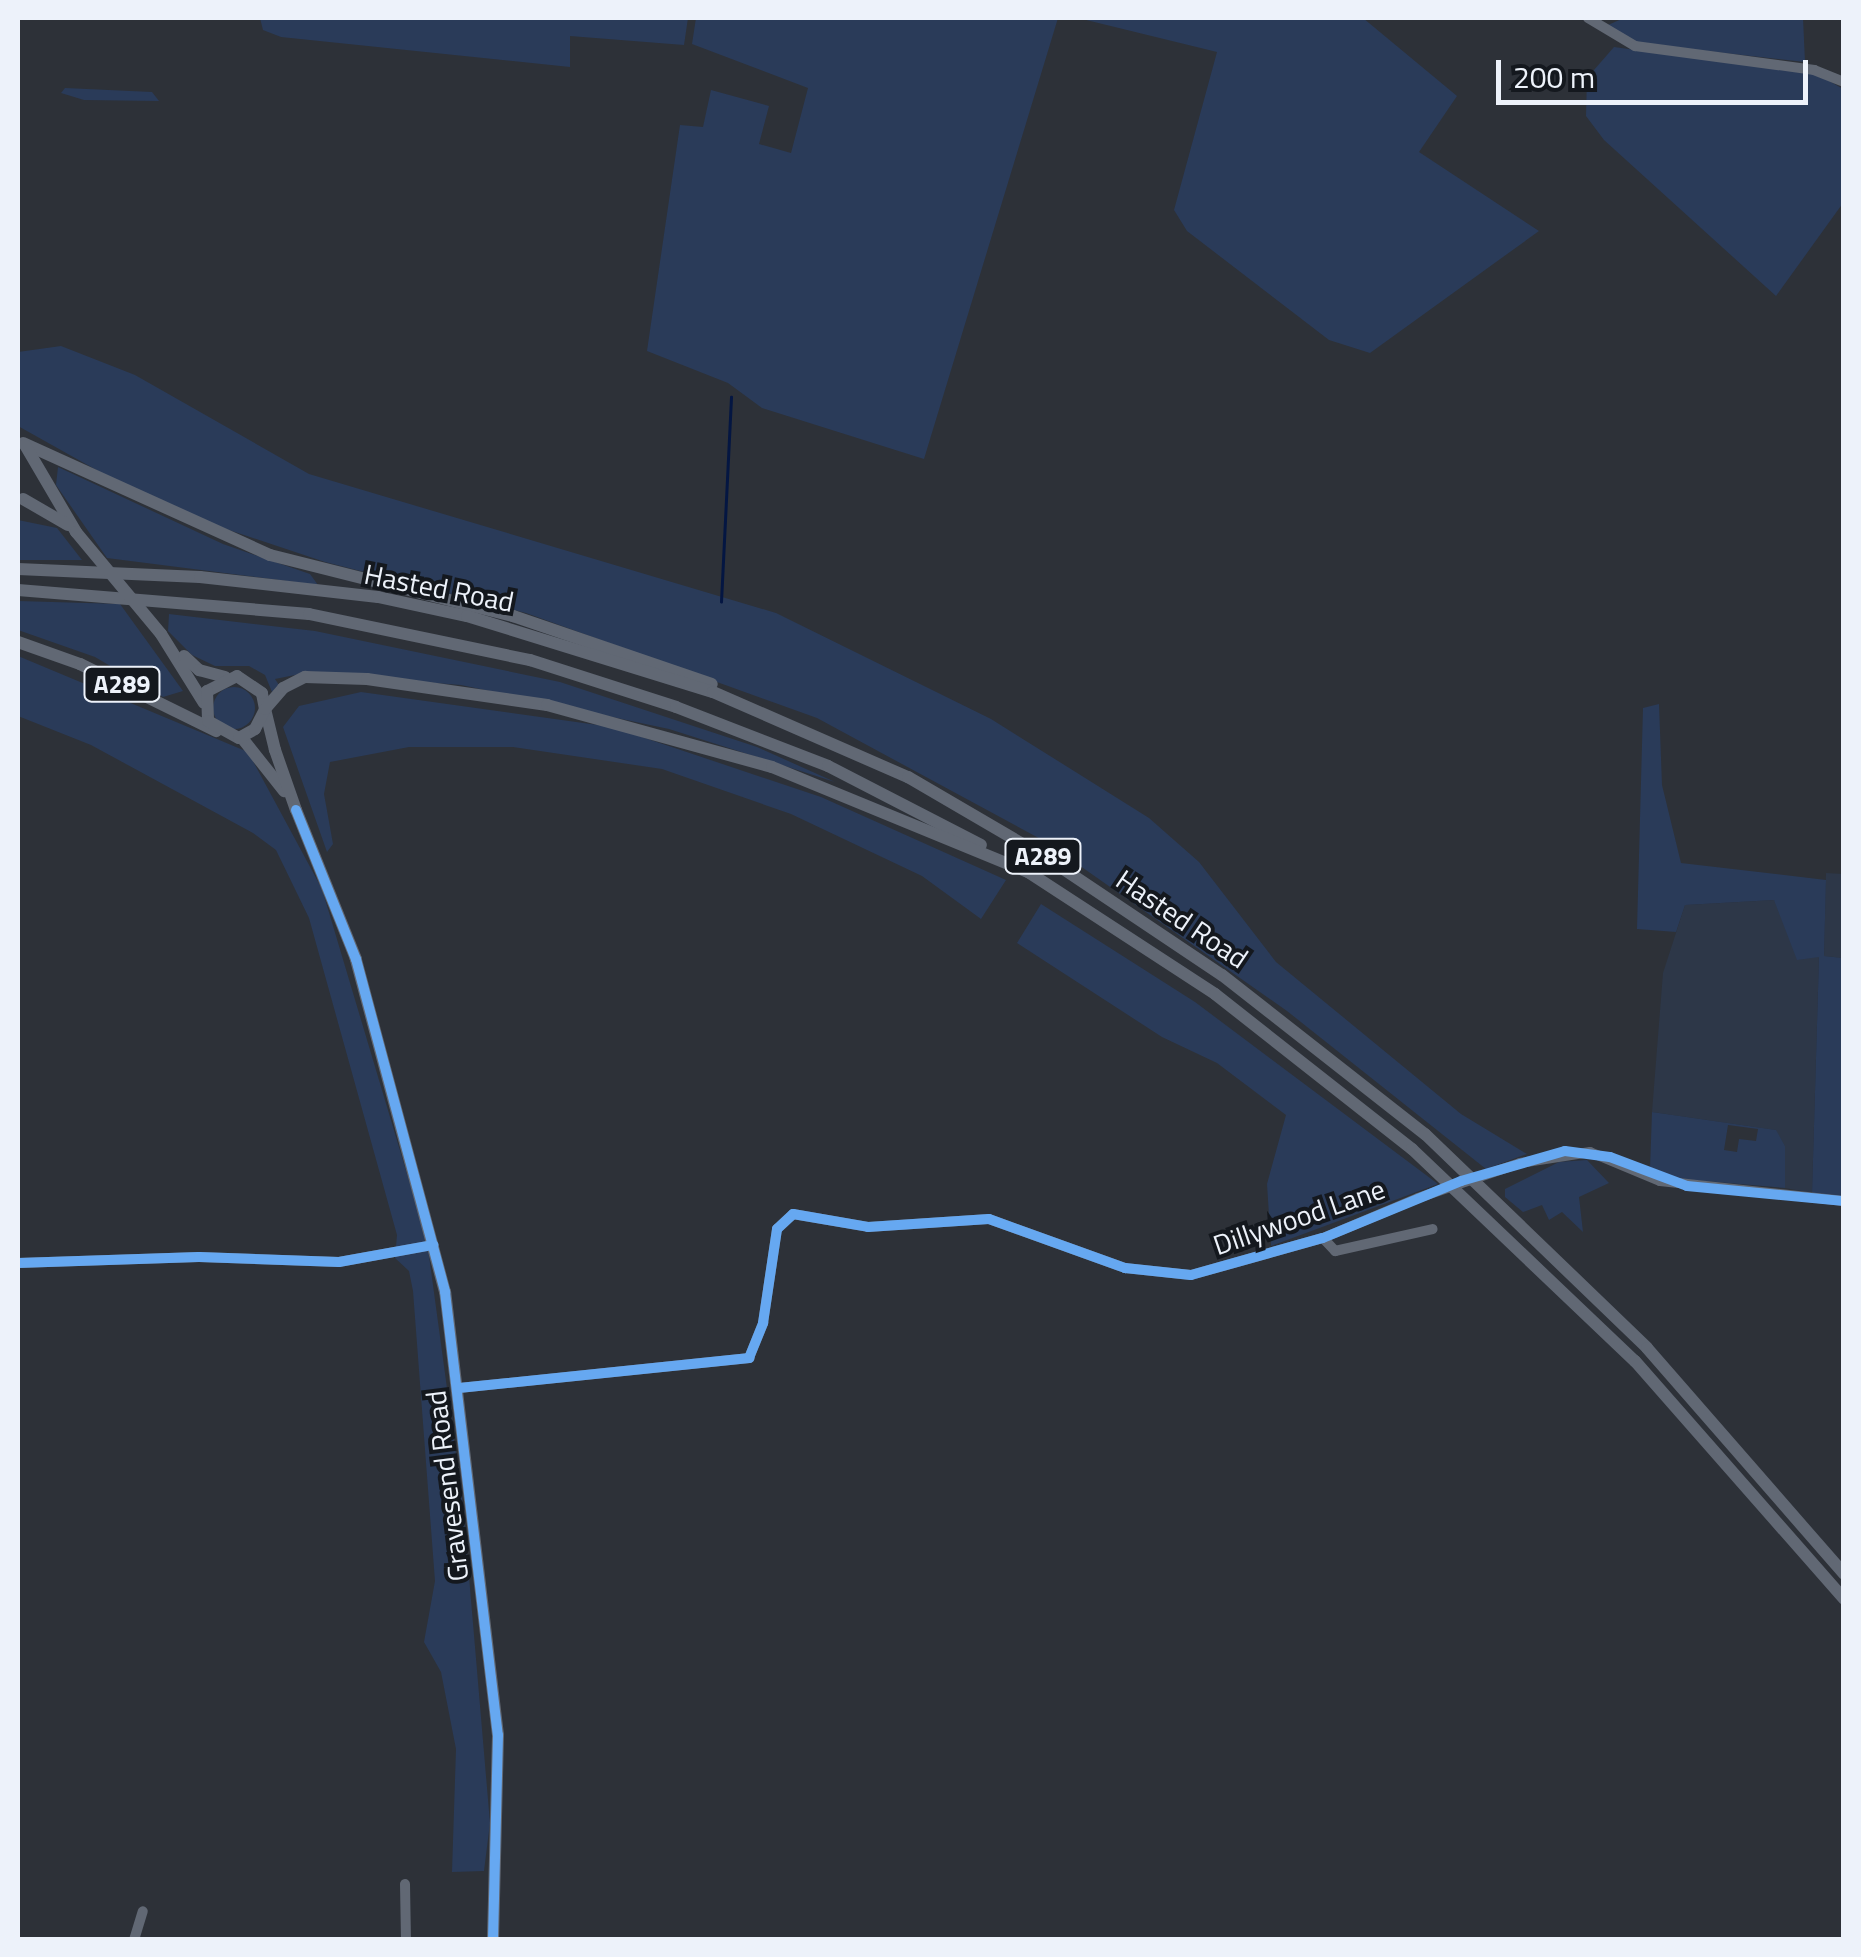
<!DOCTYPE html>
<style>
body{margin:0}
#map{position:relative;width:1861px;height:1957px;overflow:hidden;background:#2d3138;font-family:"Titillium Web",sans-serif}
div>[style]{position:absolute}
.built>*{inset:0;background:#2d3748}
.green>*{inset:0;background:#2a3b59}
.round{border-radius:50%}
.stream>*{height:2.5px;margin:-1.25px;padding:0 1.25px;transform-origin:1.25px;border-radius:1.25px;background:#041642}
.minor>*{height:10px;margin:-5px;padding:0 5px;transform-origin:5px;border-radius:5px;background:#616874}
.major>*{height:12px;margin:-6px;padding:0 6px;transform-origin:6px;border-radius:6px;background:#616874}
.minor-bridge>*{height:10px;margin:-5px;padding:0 5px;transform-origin:5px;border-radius:5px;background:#616874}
.major-bridge>*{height:12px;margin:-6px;padding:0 6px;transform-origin:6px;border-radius:6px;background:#616874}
.cycleway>*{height:10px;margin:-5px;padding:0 5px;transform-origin:5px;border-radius:5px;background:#66a8f1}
span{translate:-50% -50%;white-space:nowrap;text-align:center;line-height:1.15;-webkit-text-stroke:8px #14181e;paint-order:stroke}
.shield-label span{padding:2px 8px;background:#14181e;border:2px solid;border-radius:8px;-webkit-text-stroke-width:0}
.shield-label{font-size:25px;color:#edf2fa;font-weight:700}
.street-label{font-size:28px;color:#edf2fa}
.frame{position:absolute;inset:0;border:20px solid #edf2fa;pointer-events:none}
.scale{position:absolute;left:1496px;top:60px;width:312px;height:45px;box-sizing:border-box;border:5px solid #edf2fa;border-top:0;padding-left:12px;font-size:30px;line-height:35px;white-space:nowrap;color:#edf2fa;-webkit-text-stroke:8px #14181e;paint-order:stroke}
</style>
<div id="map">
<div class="built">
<div style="clip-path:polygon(1826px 873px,1843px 874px,1843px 958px,1824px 956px)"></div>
<div style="clip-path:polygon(1774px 900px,1819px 957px,1812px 1193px,1785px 1188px,1785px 1146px,1775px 1130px,1652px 1112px,1663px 973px,1685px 905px)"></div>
</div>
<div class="green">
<div style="clip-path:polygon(260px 18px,688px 18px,684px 45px,570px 36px,570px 67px,281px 37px,263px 30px)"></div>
<div style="clip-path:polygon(696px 18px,1058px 18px,924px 459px,762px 408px,728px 383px,647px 351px,680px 125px,703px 127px,711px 90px,769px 106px,759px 144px,791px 153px,808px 88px,692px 44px)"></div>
<div style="clip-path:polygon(1078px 18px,1363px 18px,1457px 96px,1419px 152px,1539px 231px,1370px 353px,1329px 340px,1187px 231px,1174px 210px,1217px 52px)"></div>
<div style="clip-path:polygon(1624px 18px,1803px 18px,1805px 62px,1635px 43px,1608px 25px)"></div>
<div style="clip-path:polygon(1614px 47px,1819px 75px,1843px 89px,1843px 203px,1776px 296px,1604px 140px,1586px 116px,1587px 78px)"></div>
<div style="clip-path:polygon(65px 88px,152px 92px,159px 101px,84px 100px,61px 93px)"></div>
<div style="clip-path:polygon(61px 346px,135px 375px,309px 474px,776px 613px,991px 719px,1149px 818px,1199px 862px,1276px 962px,1461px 1114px,1527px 1154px,1486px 1169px,1287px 1011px,1046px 842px,817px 718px,526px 613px,325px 562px,223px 528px,109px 477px,18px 426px,18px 352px)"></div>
<div style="clip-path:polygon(58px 467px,223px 544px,310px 574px,318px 585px,107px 558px,56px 485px)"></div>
<div style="clip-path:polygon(18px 520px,57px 528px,82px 560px,18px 560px)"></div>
<div style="clip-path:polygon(18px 601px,120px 604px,183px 691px,163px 697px,95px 657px,18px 630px)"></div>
<div style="clip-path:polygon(169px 614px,315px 631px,560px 682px,757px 747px,835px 782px,669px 729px,461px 685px,305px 673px,275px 679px,279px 685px,272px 692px,265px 675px,249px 666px,215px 666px,192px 655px,168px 631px)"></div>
<div style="clip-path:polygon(18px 656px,248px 752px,322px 889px,427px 1241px,463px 1506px,490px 1823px,484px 1871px,452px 1872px,456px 1749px,441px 1672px,424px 1642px,435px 1581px,413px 1291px,409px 1271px,395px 1258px,397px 1235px,309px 918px,276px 850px,253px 833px,91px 745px,18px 716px)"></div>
<div class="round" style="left:213px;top:687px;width:42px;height:42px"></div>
<div style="clip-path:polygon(361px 692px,612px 727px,821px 797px,1006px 880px,981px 919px,922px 876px,791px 814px,662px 769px,513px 747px,409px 747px,330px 762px,324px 794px,333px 844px,327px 852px,283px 727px,299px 706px)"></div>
<div style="clip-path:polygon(1659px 704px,1662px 785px,1681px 863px,1826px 880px,1824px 956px,1843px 958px,1843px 1196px,1812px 1193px,1819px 957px,1797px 960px,1774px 900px,1685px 905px,1676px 932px,1637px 929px,1643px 708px)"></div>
<div style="clip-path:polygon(1041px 904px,1195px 1002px,1438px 1184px,1271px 1246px,1267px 1184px,1286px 1115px,1217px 1063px,1162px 1037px,1017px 943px)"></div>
<div style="clip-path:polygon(evenodd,1652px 1112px,1776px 1130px,1785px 1146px,1785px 1188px,1671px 1178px,1650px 1169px,1652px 1112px,1728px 1125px,1758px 1129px,1756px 1141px,1739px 1139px,1737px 1152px,1724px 1150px,1728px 1125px)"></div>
<div style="clip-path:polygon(1587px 1160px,1609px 1183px,1579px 1197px,1583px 1232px,1562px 1212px,1549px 1220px,1542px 1205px,1523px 1212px,1505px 1197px,1505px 1189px,1559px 1162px)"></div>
</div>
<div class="stream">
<div style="left:721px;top:602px;width:205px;rotate:-87.2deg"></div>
</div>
<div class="minor">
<div style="left:1588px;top:18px;width:55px;rotate:30.8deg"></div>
<div style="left:1635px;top:46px;width:181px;rotate:7.6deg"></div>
<div style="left:1814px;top:70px;width:32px;rotate:22deg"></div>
<div style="left:1520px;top:1163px;width:71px;rotate:-8.9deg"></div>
<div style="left:1590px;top:1152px;width:76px;rotate:22.5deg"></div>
<div style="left:1660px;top:1181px;width:185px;rotate:6.2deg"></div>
<div style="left:1323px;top:1238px;width:18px;rotate:47deg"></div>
<div style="left:1335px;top:1251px;width:100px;rotate:-12.7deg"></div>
<div style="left:18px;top:1263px;width:181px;rotate:-1.9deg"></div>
<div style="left:199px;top:1257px;width:140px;rotate:2deg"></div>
<div style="left:339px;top:1262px;width:96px;rotate:-10.3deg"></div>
<div style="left:459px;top:1388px;width:292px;rotate:-5.9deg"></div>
<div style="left:749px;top:1358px;width:38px;rotate:-68deg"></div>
<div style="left:763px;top:1323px;width:95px;rotate:-81.5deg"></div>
<div style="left:777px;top:1229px;width:22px;rotate:-43deg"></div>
<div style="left:793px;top:1214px;width:76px;rotate:9.8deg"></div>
<div style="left:868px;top:1227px;width:121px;rotate:-3.8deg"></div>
<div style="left:989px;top:1219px;width:145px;rotate:19.8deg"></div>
<div style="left:1125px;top:1268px;width:66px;rotate:6.1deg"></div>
<div style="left:1191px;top:1275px;width:137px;rotate:-15.7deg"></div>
<div style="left:1323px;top:1238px;width:103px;rotate:-22.8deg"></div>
<div style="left:405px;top:1884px;width:56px;rotate:89deg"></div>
<div style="left:134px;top:1940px;width:30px;rotate:-73deg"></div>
</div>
<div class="major">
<div style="left:23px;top:443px;width:271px;rotate:24.4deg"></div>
<div style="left:270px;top:555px;width:251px;rotate:14.1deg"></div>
<div style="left:513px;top:616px;width:210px;rotate:18.9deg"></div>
<div style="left:25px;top:445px;width:101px;rotate:59.6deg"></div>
<div style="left:23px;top:499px;width:52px;rotate:30deg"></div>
<div style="left:18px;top:569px;width:182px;rotate:2.5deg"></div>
<div style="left:200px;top:577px;width:179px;rotate:6.4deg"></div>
<div style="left:378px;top:597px;width:91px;rotate:12.1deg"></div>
<div style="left:467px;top:616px;width:257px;rotate:17.2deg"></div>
<div style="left:713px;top:692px;width:213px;rotate:23.6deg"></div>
<div style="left:908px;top:777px;width:164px;rotate:30.3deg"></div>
<div style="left:1050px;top:860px;width:207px;rotate:33.8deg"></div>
<div style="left:1222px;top:975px;width:258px;rotate:38.1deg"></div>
<div style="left:1425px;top:1134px;width:308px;rotate:43.9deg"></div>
<div style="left:1647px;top:1348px;width:300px;rotate:48.9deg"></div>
<div style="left:18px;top:590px;width:292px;rotate:4.7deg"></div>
<div style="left:309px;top:614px;width:226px;rotate:11.8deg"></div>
<div style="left:530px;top:660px;width:153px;rotate:17.8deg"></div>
<div style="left:676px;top:707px;width:163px;rotate:21.2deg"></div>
<div style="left:828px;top:766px;width:172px;rotate:27.3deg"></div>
<div style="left:161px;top:634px;width:81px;rotate:58.1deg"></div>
<div style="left:18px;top:642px;width:66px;rotate:19.5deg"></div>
<div style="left:80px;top:664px;width:152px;rotate:26.2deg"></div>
<div style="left:184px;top:656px;width:21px;rotate:43deg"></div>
<div style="left:199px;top:670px;width:27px;rotate:15deg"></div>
<div style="left:242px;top:738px;width:68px;rotate:51.6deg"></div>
<div style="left:1025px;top:870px;width:227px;rotate:33.1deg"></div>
<div style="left:1215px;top:994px;width:251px;rotate:38.2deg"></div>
<div style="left:1412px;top:1149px;width:308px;rotate:43.6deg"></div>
<div style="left:1635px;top:1361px;width:317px;rotate:48.7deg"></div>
<div style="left:493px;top:1940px;width:205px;rotate:-88.6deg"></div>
<div style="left:498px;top:1735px;width:446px;rotate:-96.8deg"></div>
<div style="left:445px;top:1292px;width:345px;rotate:-105deg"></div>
<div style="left:356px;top:959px;width:161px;rotate:-111.9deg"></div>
<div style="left:296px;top:810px;width:64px;rotate:-109.3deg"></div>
<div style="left:275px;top:750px;width:42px;rotate:-103.7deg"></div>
<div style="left:265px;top:709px;width:16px;rotate:-101deg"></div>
<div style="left:262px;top:693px;width:30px;rotate:-146deg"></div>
<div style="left:237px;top:676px;width:34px;rotate:153deg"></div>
<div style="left:207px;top:691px;width:30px;rotate:88deg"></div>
<div style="left:208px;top:721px;width:35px;rotate:29deg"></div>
<div style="left:239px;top:738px;width:18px;rotate:-29deg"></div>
<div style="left:255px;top:729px;width:22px;rotate:-63deg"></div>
<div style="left:265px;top:709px;width:28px;rotate:-49deg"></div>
<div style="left:283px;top:688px;width:25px;rotate:-27deg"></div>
<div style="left:305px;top:677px;width:62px;rotate:1.8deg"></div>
<div style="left:367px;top:679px;width:182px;rotate:8.2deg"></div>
<div style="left:547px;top:705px;width:233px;rotate:15.4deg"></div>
<div style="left:772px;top:767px;width:279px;rotate:22.3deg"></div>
</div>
<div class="minor-bridge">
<div style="left:1418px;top:1198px;width:108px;rotate:-18.9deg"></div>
</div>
<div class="major-bridge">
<div style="left:76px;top:532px;width:133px;rotate:50.2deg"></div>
</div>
<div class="cycleway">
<div style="left:296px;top:810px;width:161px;rotate:68.1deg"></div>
<div style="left:356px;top:959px;width:345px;rotate:75deg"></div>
<div style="left:445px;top:1292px;width:446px;rotate:83.2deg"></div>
<div style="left:498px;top:1735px;width:205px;rotate:91.4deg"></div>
<div style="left:18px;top:1263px;width:181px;rotate:-1.9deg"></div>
<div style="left:199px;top:1257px;width:140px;rotate:2deg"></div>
<div style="left:339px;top:1262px;width:96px;rotate:-10.3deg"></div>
<div style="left:459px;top:1388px;width:292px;rotate:-5.9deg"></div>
<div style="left:749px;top:1358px;width:38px;rotate:-68deg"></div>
<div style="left:763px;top:1323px;width:95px;rotate:-81.5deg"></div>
<div style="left:777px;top:1229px;width:22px;rotate:-43deg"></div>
<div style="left:793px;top:1214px;width:76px;rotate:9.8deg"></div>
<div style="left:868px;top:1227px;width:121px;rotate:-3.8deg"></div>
<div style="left:989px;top:1219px;width:145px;rotate:19.8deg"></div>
<div style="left:1125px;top:1268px;width:66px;rotate:6.1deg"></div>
<div style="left:1191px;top:1275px;width:137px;rotate:-15.7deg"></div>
<div style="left:1323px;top:1238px;width:149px;rotate:-22.4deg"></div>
<div style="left:1461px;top:1181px;width:108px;rotate:-16.1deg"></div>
<div style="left:1565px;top:1151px;width:45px;rotate:7.6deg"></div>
<div style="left:1610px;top:1157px;width:82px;rotate:20.6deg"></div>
<div style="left:1687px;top:1186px;width:158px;rotate:5.5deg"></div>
</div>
<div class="shield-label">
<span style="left:122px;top:684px">A289</span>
<span style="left:1043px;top:856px">A289</span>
</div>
<div class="street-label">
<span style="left:439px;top:588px;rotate:11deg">Hasted Road</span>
<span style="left:1182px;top:919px;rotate:34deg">Hasted Road</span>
<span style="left:1299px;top:1217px;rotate:-19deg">Dillywood Lane</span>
<span style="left:447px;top:1486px;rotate:-97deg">Gravesend Road</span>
</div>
<div class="frame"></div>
<div class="scale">200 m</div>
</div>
